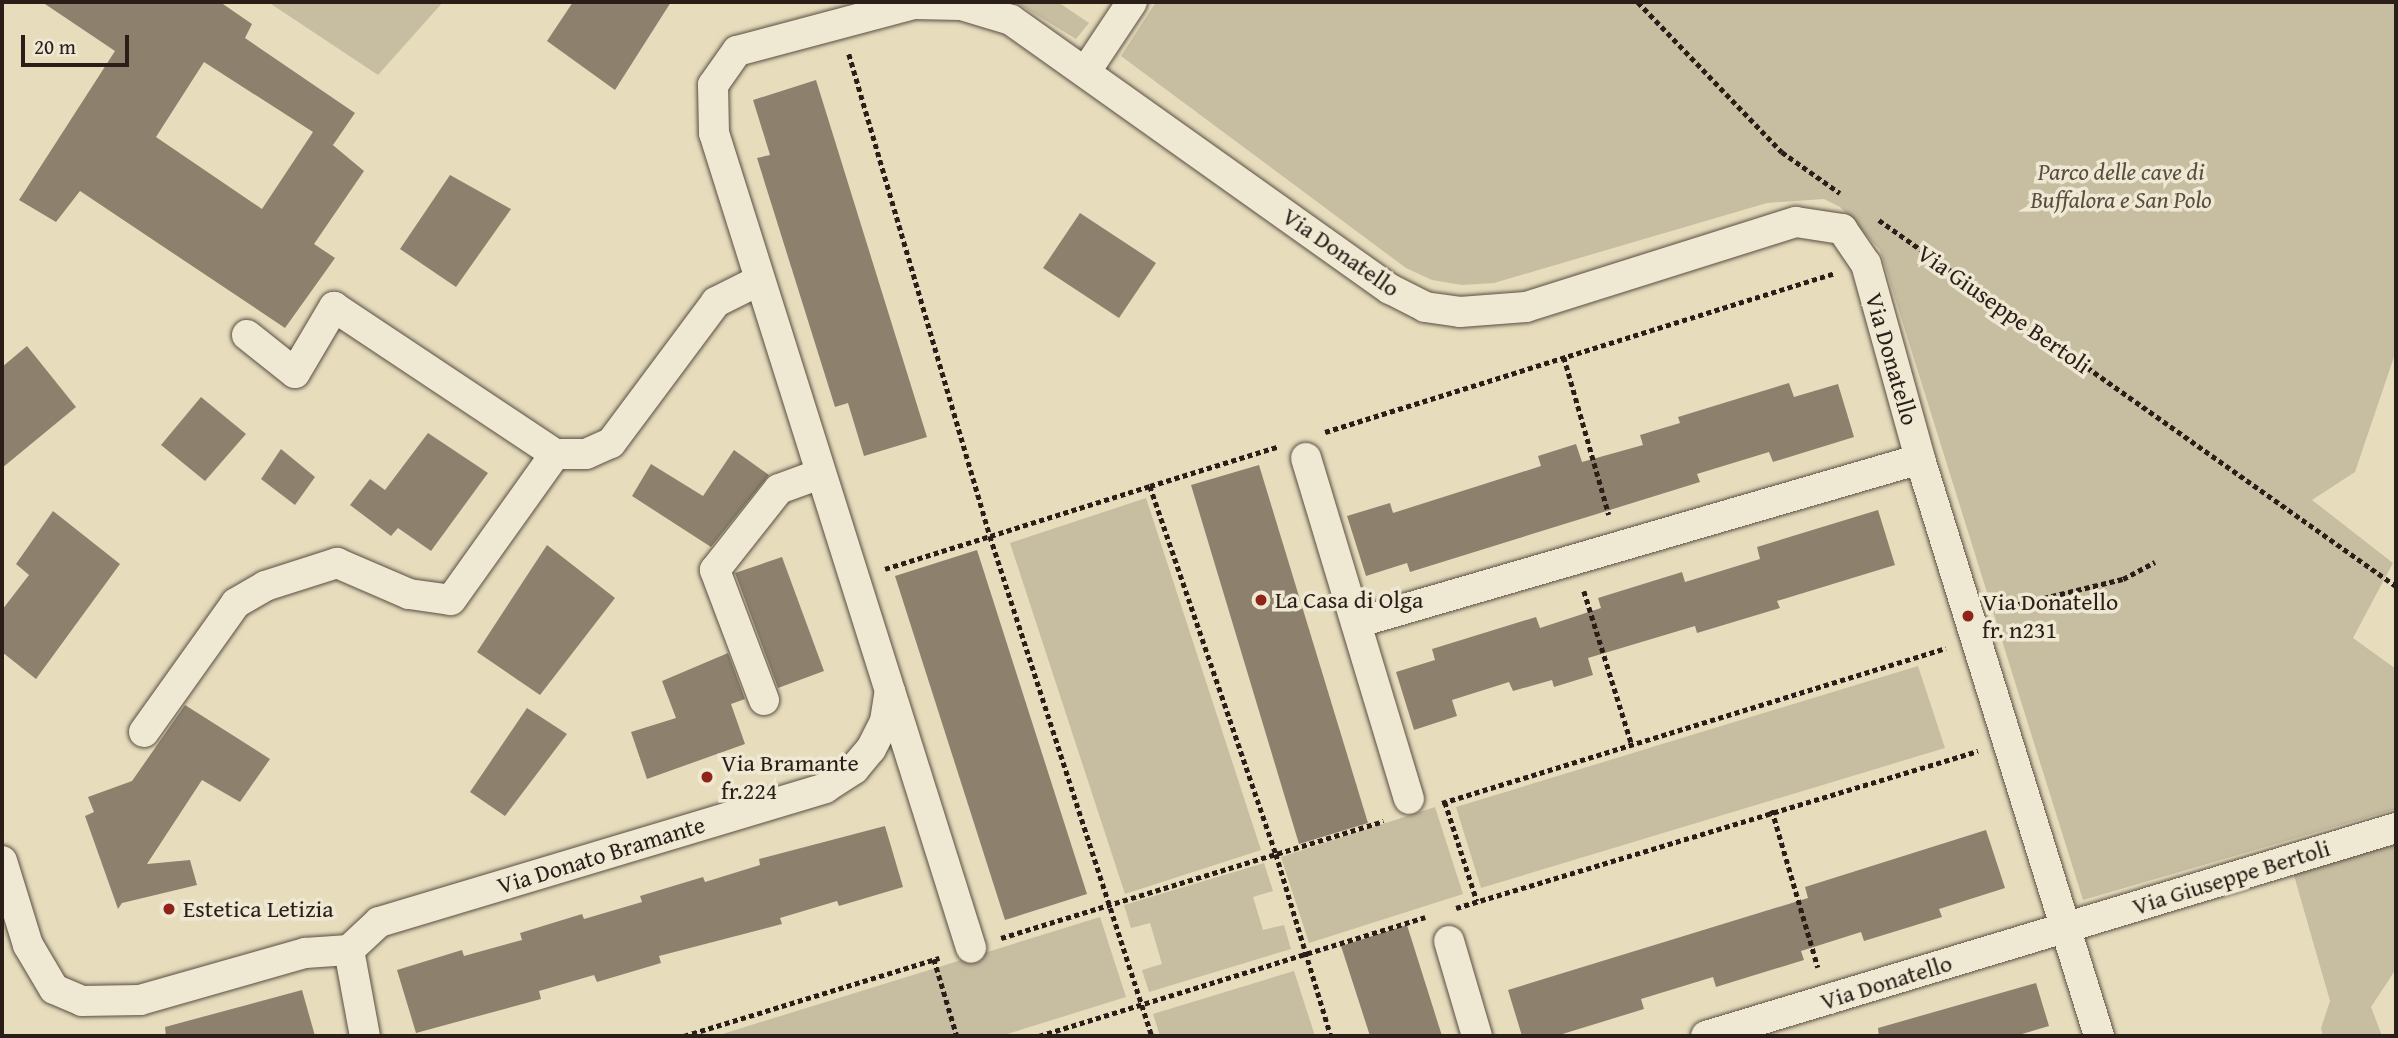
<!DOCTYPE html>
<style>
body{margin:0}
#map{position:relative;width:2398px;height:1038px;overflow:hidden;background:#e7ddbd;font-family:"Gentium Book Plus",serif}
div>[style]{position:absolute}
.green>*{inset:0;background:#c7bda1}
.building>*{inset:0;background:#8d816e}
.path>*{height:4.5px;margin-top:-2.25px;transform-origin:0;background:repeating-linear-gradient(90deg,#2b1e19 0 5px,transparent 0 8.5px)}
.roads{filter:drop-shadow(0 0 2px #5a4e42) drop-shadow(0 0 2px #5a4e42)}
.street>*{height:30px;margin:-15px;padding:0 15px;transform-origin:15px;border-radius:15px;background:#efe9d4}
.dots>*{width:19px;height:19px;translate:-50% -50%;box-sizing:border-box;border:4px solid #efe9d4;border-radius:50%}
span{translate:-50% -50%;white-space:nowrap;text-align:center;line-height:1.15;-webkit-text-stroke:7px #efe9d4;paint-order:stroke}
.park-label{font-size:24px;color:#5a4e42;font-style:italic}
.street-label{font-size:24px;color:#2b1e19}
.poi-label{font-size:24px;color:#2b1e19}
.left{translate:0 -50%;text-align:left}
.frame{position:absolute;inset:0;border:4px solid #2b1e19;pointer-events:none}
.scale{position:absolute;left:21px;top:35px;width:108px;height:32px;box-sizing:border-box;border:4px solid #2b1e19;border-top:0;padding-left:9px;font-size:21px;line-height:24px;white-space:nowrap;color:#2b1e19;-webkit-text-stroke:5px #efe9d4;paint-order:stroke}
</style>
<div id="map">
<div class="green">
<div style="clip-path:polygon(268px 2px,443px 2px,378px 75px)"></div>
<div style="clip-path:polygon(1015px 2px,1058px 2px,1089px 23px,1076px 39px)"></div>
<div style="clip-path:polygon(1156px 2px,2396px 2px,2396px 351px,2355px 472px,2312px 500px,2393px 563px,2353px 638px,2396px 669px,2396px 809px,2083px 900px,1880px 250px,1840px 207px,1824px 199px,1767px 203px,1494px 283px,1462px 285px,1432px 280px,1406px 268px,1121px 56px)"></div>
<div style="clip-path:polygon(1146px 498px,1261px 850px,1125px 894px,1010px 543px)"></div>
<div style="clip-path:polygon(1918px 666px,1945px 748px,1481px 888px,1456px 807px)"></div>
<div style="clip-path:polygon(1435px 807px,1463px 894px,1309px 943px,1281px 857px)"></div>
<div style="clip-path:polygon(2396px 841px,2396px 969px,2371px 1007px,2382px 1036px,2323px 1036px,2321px 1028px,2330px 1001px,2293px 872px)"></div>
<div style="clip-path:polygon(1264px 863px,1273px 891px,1253px 897px,1263px 930px,1284px 925px,1291px 949px,1149px 992px,1142px 970px,1162px 964px,1150px 923px,1131px 928px,1124px 905px)"></div>
<div style="clip-path:polygon(1100px 917px,1126px 997px,1001px 1036px,716px 1036px)"></div>
<div style="clip-path:polygon(1294px 971px,1315px 1036px,1160px 1036px,1153px 1014px)"></div>
</div>
<div class="building">
<div style="clip-path:polygon(evenodd,42px 2px,220px 2px,252px 24px,245px 38px,355px 113px,333px 145px,328px 141px,364px 171px,314px 244px,335px 258px,285px 328px,80px 191px,56px 222px,19px 200px,115px 51px,42px 2px,204px 62px,313px 132px,262px 209px,156px 137px,204px 62px)"></div>
<div style="clip-path:polygon(573px 2px,671px 2px,615px 90px,547px 41px)"></div>
<div style="clip-path:polygon(816px 80px,927px 437px,864px 456px,848px 403px,835px 407px,757px 158px,770px 155px,753px 100px)"></div>
<div style="clip-path:polygon(450px 175px,511px 209px,456px 287px,400px 249px)"></div>
<div style="clip-path:polygon(1080px 213px,1156px 263px,1119px 318px,1043px 268px)"></div>
<div style="clip-path:polygon(27px 346px,76px 407px,2px 468px,2px 367px)"></div>
<div style="clip-path:polygon(1789px 383px,1794px 397px,1838px 384px,1854px 437px,1773px 462px,1769px 452px,1697px 474px,1700px 482px,1410px 572px,1407px 563px,1366px 576px,1347px 516px,1390px 503px,1393px 513px,1541px 466px,1538px 456px,1576px 444px,1582px 462px,1643px 445px,1640px 435px,1680px 423px,1678px 417px)"></div>
<div style="clip-path:polygon(201px 397px,246px 434px,205px 481px,161px 445px)"></div>
<div style="clip-path:polygon(428px 433px,488px 473px,431px 551px,398px 528px,391px 536px,350px 505px,370px 479px,385px 490px)"></div>
<div style="clip-path:polygon(281px 449px,315px 477px,295px 505px,261px 479px)"></div>
<div style="clip-path:polygon(734px 450px,769px 475px,711px 547px,632px 496px,651px 464px,703px 496px)"></div>
<div style="clip-path:polygon(1259px 465px,1368px 823px,1299px 844px,1191px 485px)"></div>
<div style="clip-path:polygon(1878px 510px,1895px 565px,1777px 601px,1780px 608px,1697px 633px,1695px 626px,1588px 658px,1593px 675px,1554px 687px,1552px 680px,1513px 691px,1509px 682px,1452px 700px,1457px 716px,1414px 730px,1396px 672px,1435px 660px,1432px 649px,1536px 617px,1540px 628px,1601px 608px,1598px 598px,1682px 572px,1685px 582px,1760px 559px,1757px 547px)"></div>
<div style="clip-path:polygon(53px 511px,120px 564px,36px 679px,2px 652px,2px 610px,29px 575px,16px 564px)"></div>
<div style="clip-path:polygon(547px 545px,615px 598px,540px 695px,477px 652px)"></div>
<div style="clip-path:polygon(977px 550px,1087px 894px,1005px 920px,895px 576px)"></div>
<div style="clip-path:polygon(782px 557px,824px 671px,778px 688px,735px 573px)"></div>
<div style="clip-path:polygon(728px 653px,745px 699px,731px 704px,745px 744px,647px 779px,631px 732px,676px 718px,662px 681px)"></div>
<div style="clip-path:polygon(185px 705px,270px 759px,240px 802px,202px 780px,147px 864px,190px 860px,197px 885px,122px 903px,118px 909px,85px 816px,94px 812px,88px 797px,132px 781px)"></div>
<div style="clip-path:polygon(527px 708px,567px 734px,505px 816px,470px 792px)"></div>
<div style="clip-path:polygon(885px 826px,903px 887px,839px 906px,837px 901px,780px 918px,782px 924px,659px 956px,661px 963px,597px 982px,594px 975px,539px 991px,541px 999px,416px 1033px,397px 970px,462px 950px,464px 956px,522px 940px,520px 933px,582px 914px,584px 919px,642px 902px,640px 896px,703px 877px,705px 882px,760px 865px,759px 859px)"></div>
<div style="clip-path:polygon(1986px 830px,2005px 888px,1939px 909px,1942px 917px,1864px 941px,1861px 932px,1801px 951px,1804px 960px,1716px 987px,1713px 977px,1641px 999px,1644px 1009px,1556px 1036px,1522px 1036px,1508px 990px,1808px 898px,1805px 887px)"></div>
<div style="clip-path:polygon(1407px 925px,1442px 1036px,1370px 1036px,1341px 946px)"></div>
<div style="clip-path:polygon(2036px 983px,2049px 1026px,2015px 1036px,1879px 1036px,1878px 1028px)"></div>
<div style="clip-path:polygon(302px 990px,315px 1036px,166px 1036px,165px 1027px)"></div>
</div>
<div class="path">
<div style="left:1638px;top:2px;width:208px;rotate:46.2deg"></div>
<div style="left:1782px;top:152px;width:71px;rotate:35.3deg"></div>
<div style="left:849px;top:54px;width:502px;rotate:73.69deg"></div>
<div style="left:990px;top:536px;width:526px;rotate:72.05deg"></div>
<div style="left:1879px;top:220px;width:633px;rotate:35.3deg"></div>
<div style="left:1564px;top:357px;width:164px;rotate:74.1deg"></div>
<div style="left:1325px;top:432px;width:534px;rotate:-17.32deg"></div>
<div style="left:1150px;top:486px;width:133px;rotate:-17.1deg"></div>
<div style="left:885px;top:569px;width:278px;rotate:-17.4deg"></div>
<div style="left:1150px;top:486px;width:389px;rotate:71.1deg"></div>
<div style="left:1276px;top:854px;width:190px;rotate:73.2deg"></div>
<div style="left:1584px;top:591px;width:161px;rotate:72.7deg"></div>
<div style="left:2002px;top:608px;width:124px;rotate:-13.5deg"></div>
<div style="left:2123px;top:579px;width:36px;rotate:-28deg"></div>
<div style="left:1445px;top:802px;width:104px;rotate:72.1deg"></div>
<div style="left:1442px;top:803px;width:527px;rotate:-17.09deg"></div>
<div style="left:1772px;top:810px;width:164px;rotate:73.7deg"></div>
<div style="left:1456px;top:908px;width:545px;rotate:-16.74deg"></div>
<div style="left:1001px;top:938px;width:400px;rotate:-17deg"></div>
<div style="left:934px;top:959px;width:80px;rotate:73.4deg"></div>
<div style="left:684px;top:1036px;width:267px;rotate:-17deg"></div>
<div style="left:1039px;top:1036px;width:404px;rotate:-17.1deg"></div>
</div>
<div class="roads">
<div class="street">
<div style="left:1086px;top:71px;width:83px;rotate:-56.3deg"></div>
<div style="left:247px;top:335px;width:61px;rotate:38.4deg"></div>
<div style="left:295px;top:373px;width:77px;rotate:-59.4deg"></div>
<div style="left:334px;top:307px;width:265px;rotate:33.6deg"></div>
<div style="left:555px;top:454px;width:31px"></div>
<div style="left:586px;top:454px;width:27px;rotate:-24deg"></div>
<div style="left:611px;top:443px;width:176px;rotate:-53.3deg"></div>
<div style="left:716px;top:302px;width:47px;rotate:-26.6deg"></div>
<div style="left:1306px;top:458px;width:356px;rotate:73.2deg"></div>
<div style="left:1356px;top:623px;width:587px;rotate:-16.21deg"></div>
<div style="left:891px;top:694px;width:266px;rotate:72.5deg"></div>
<div style="left:764px;top:700px;width:139px;rotate:-110.7deg"></div>
<div style="left:715px;top:570px;width:103px;rotate:-51.7deg"></div>
<div style="left:779px;top:489px;width:44px;rotate:-20.1deg"></div>
<div style="left:144px;top:732px;width:158px;rotate:-54.5deg"></div>
<div style="left:236px;top:603px;width:34px;rotate:-30deg"></div>
<div style="left:265px;top:586px;width:76px;rotate:-17.7deg"></div>
<div style="left:337px;top:563px;width:78px;rotate:23.3deg"></div>
<div style="left:409px;top:594px;width:42px;rotate:8.1deg"></div>
<div style="left:451px;top:600px;width:179px;rotate:-54.5deg"></div>
<div style="left:2px;top:861px;width:88px;rotate:72.8deg"></div>
<div style="left:28px;top:945px;width:51px;rotate:59.4deg"></div>
<div style="left:54px;top:989px;width:30px;rotate:23deg"></div>
<div style="left:82px;top:1001px;width:58px;rotate:-1deg"></div>
<div style="left:140px;top:1000px;width:172px;rotate:-15.9deg"></div>
<div style="left:305px;top:953px;width:44px;rotate:-3.9deg"></div>
<div style="left:349px;top:950px;width:41px;rotate:-43deg"></div>
<div style="left:379px;top:922px;width:466px;rotate:-16.7deg"></div>
<div style="left:825px;top:788px;width:35px;rotate:-33deg"></div>
<div style="left:854px;top:769px;width:26px;rotate:-50deg"></div>
<div style="left:871px;top:749px;width:31px;rotate:-63deg"></div>
<div style="left:885px;top:721px;width:30px;rotate:-81deg"></div>
<div style="left:890px;top:691px;width:585px;rotate:-107.51deg"></div>
<div style="left:714px;top:133px;width:48px;rotate:-91.2deg"></div>
<div style="left:713px;top:85px;width:42px;rotate:-54.8deg"></div>
<div style="left:737px;top:51px;width:183px;rotate:-14.9deg"></div>
<div style="left:914px;top:4px;width:47px;rotate:1.2deg"></div>
<div style="left:961px;top:5px;width:52px;rotate:16.7deg"></div>
<div style="left:1011px;top:20px;width:465px;rotate:35.4deg"></div>
<div style="left:1390px;top:289px;width:39px;rotate:27deg"></div>
<div style="left:1425px;top:307px;width:35px;rotate:8deg"></div>
<div style="left:1460px;top:312px;width:66px;rotate:-4.3deg"></div>
<div style="left:1526px;top:307px;width:283px;rotate:-17.5deg"></div>
<div style="left:1796px;top:222px;width:47px;rotate:8.7deg"></div>
<div style="left:1842px;top:229px;width:42px;rotate:55.6deg"></div>
<div style="left:1866px;top:264px;width:202px;rotate:74.5deg"></div>
<div style="left:1920px;top:459px;width:604px;rotate:72.76deg"></div>
<div style="left:1449px;top:941px;width:99px;rotate:73.6deg"></div>
<div style="left:349px;top:950px;width:87px;rotate:79.5deg"></div>
<div style="left:1706px;top:1036px;width:721px;rotate:-16.78deg"></div>
</div>
</div>
<div class="dots">
<div style="left:1261px;top:600px;background:#8f2418"></div>
<div style="left:1968px;top:616px;background:#8f2418"></div>
<div style="left:707px;top:777px;background:#8f2418"></div>
<div style="left:169px;top:909px;background:#8f2418"></div>
</div>
<div class="park-label">
<span style="left:2121px;top:186px">Parco delle cave di<br>Buffalora e San Polo</span>
</div>
<div class="street-label">
<span style="left:1341px;top:252px;rotate:35deg">Via Donatello</span>
<span style="left:2004px;top:309px;rotate:35deg">Via Giuseppe Bertoli</span>
<span style="left:1892px;top:359px;rotate:74deg">Via Donatello</span>
<span style="left:601px;top:855px;rotate:-17deg">Via Donato Bramante</span>
<span style="left:2231px;top:877px;rotate:-17deg">Via Giuseppe Bertoli</span>
<span style="left:1886px;top:982px;rotate:-17deg">Via Donatello</span>
</div>
<div class="poi-label">
<span class="left" style="left:1275px;top:600px">La Casa di Olga</span>
<span class="left" style="left:1982px;top:616px">Via Donatello<br>fr. n231</span>
<span class="left" style="left:721px;top:777px">Via Bramante<br>fr.224</span>
<span class="left" style="left:183px;top:909px">Estetica Letizia</span>
</div>
<div class="frame"></div>
<div class="scale">20 m</div>
</div>
